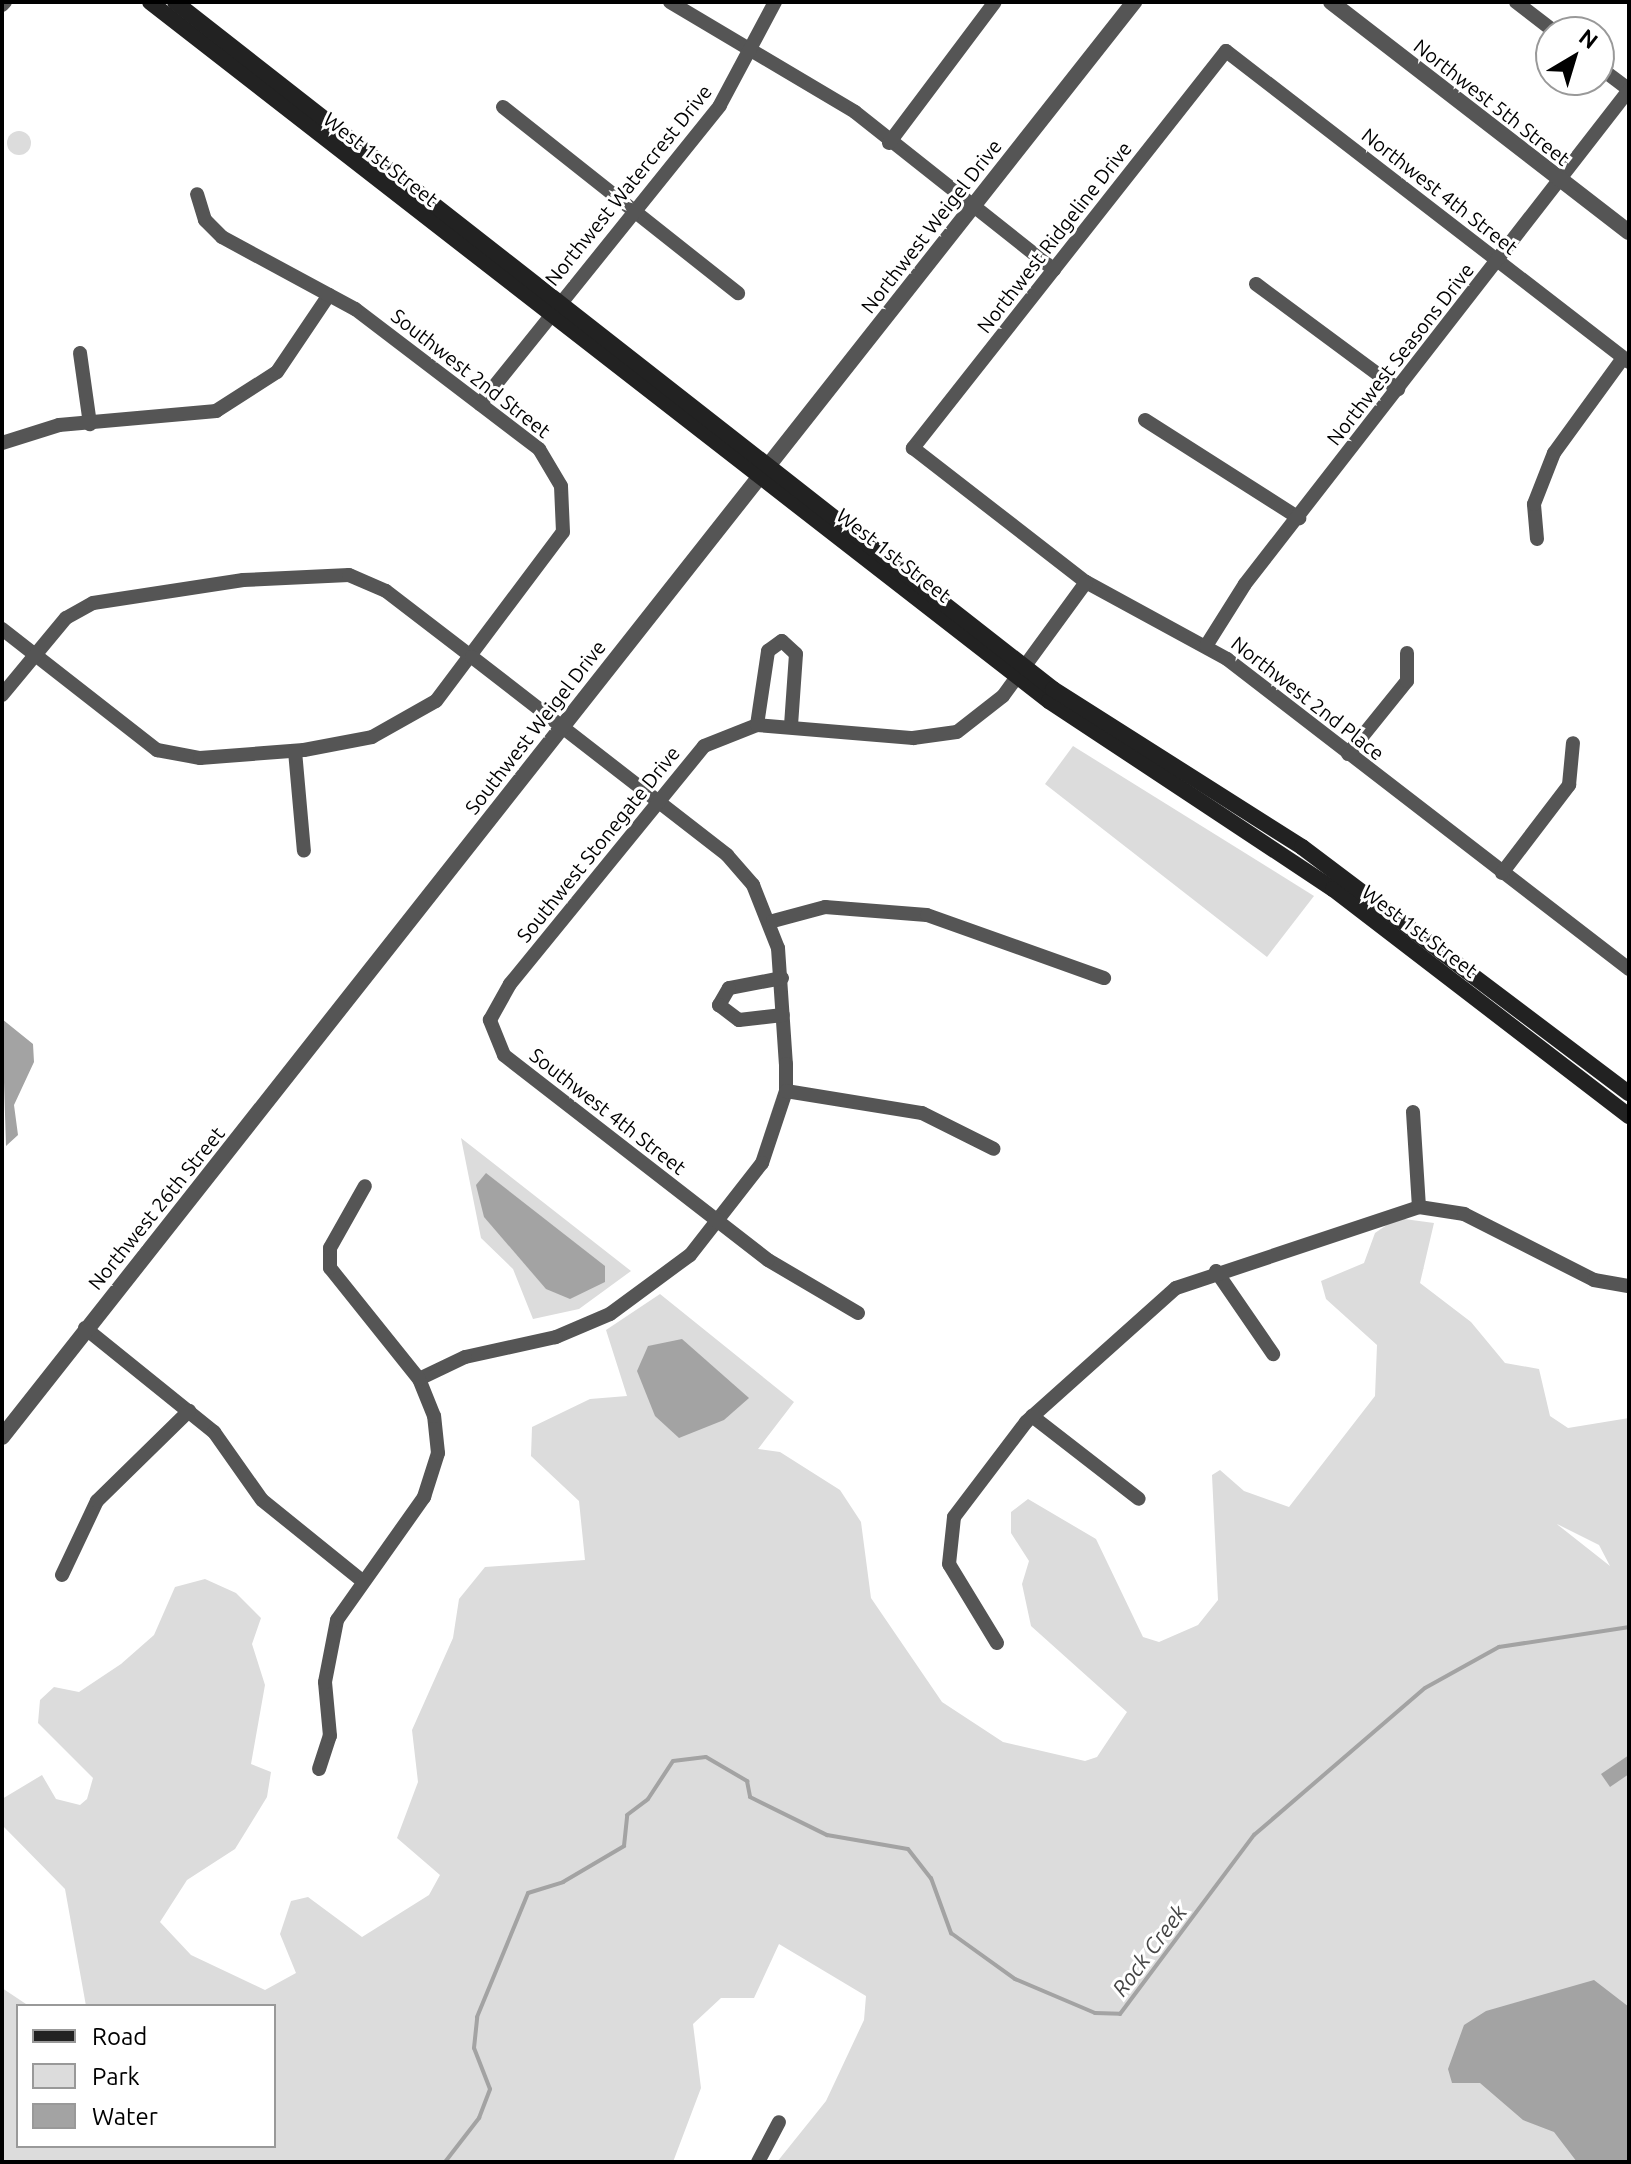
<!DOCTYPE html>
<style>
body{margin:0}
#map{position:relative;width:1631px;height:2164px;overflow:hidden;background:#fff;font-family:Ubuntu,sans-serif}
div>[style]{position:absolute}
.green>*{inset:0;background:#dcdcdc}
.round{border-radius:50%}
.water>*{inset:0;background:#a3a3a3}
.stream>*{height:4px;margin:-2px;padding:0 2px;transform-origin:2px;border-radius:2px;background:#a3a3a3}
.minor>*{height:14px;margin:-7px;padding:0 7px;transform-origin:7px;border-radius:7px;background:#555}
.tertiary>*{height:16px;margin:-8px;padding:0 8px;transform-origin:8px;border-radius:8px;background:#555}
.secondary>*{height:16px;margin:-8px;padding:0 8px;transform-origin:8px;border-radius:8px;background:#222}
span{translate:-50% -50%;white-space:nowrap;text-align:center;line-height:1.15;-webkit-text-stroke:6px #fff;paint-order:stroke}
.street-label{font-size:20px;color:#000}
.water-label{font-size:22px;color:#444;font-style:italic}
.frame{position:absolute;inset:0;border:4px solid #000;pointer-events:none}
.legend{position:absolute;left:16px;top:2004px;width:260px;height:144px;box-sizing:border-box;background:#fff;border:2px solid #999;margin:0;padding:10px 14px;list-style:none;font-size:24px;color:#000}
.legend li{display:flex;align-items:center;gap:16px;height:40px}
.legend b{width:40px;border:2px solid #999}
.north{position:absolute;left:1535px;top:16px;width:80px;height:80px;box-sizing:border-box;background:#fff;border:2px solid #999;border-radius:50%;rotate:38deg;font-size:22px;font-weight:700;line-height:32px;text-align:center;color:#000}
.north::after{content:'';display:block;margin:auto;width:28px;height:36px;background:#000;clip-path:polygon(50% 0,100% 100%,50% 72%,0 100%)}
</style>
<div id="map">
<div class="green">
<div class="round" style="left:7px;top:131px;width:24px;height:24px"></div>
<div style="clip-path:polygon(1073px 746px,1314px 896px,1267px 957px,1045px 784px)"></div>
<div style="clip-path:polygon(461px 1138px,631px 1271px,579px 1309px,533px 1319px,513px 1269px,481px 1238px)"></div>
<div style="clip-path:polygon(evenodd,1397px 1218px,1434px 1223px,1420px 1283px,1471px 1322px,1505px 1363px,1539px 1369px,1550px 1416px,1568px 1428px,1629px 1418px,1629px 2162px,777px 2162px,826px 2101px,864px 2020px,866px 1996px,779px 1944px,754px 1998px,721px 1998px,693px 2024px,701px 2088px,673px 2162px,2px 2162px,2px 1988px,29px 2006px,18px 2006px,18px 2146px,274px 2146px,274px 2006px,86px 2006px,65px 1889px,2px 1825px,2px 1799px,42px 1775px,56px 1799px,80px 1805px,87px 1799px,93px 1778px,38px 1723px,40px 1700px,54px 1687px,79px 1692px,121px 1664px,154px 1635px,175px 1587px,205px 1579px,236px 1593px,261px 1618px,252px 1644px,265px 1685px,251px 1764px,271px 1772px,267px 1797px,235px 1849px,187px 1880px,160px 1922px,191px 1955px,265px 1990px,296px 1973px,280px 1934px,291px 1901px,308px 1897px,362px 1937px,429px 1895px,440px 1875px,397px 1838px,418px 1782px,412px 1730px,453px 1638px,459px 1599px,485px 1567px,585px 1560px,579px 1501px,531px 1456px,532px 1427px,590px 1399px,627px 1396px,606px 1330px,660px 1294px,794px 1402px,758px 1449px,780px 1452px,840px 1490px,861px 1522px,871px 1598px,942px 1702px,1003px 1742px,1085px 1761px,1097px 1757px,1127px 1712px,1031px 1626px,1022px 1584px,1029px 1561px,1011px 1533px,1011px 1512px,1028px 1499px,1096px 1539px,1143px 1637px,1159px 1642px,1198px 1625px,1218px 1600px,1212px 1475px,1220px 1470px,1244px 1491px,1289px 1507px,1375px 1396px,1377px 1345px,1326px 1299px,1321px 1281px,1364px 1263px,1375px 1233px,1397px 1218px,1557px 1524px,1599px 1545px,1610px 1566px,1558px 1525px,1557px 1524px)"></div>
</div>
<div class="water">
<div style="clip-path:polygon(2px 1019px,33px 1044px,34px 1062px,14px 1105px,18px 1135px,6px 1146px)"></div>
<div style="clip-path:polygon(486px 1173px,605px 1266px,605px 1282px,570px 1299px,546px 1289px,484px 1217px,476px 1185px)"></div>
<div style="clip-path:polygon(682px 1339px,749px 1398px,724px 1420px,679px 1438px,655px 1416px,637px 1371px,648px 1346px)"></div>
<div style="clip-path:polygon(1629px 1755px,1629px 1774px,1610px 1787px,1601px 1774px)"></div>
<div style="clip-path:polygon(1594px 1980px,1629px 2007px,1629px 2162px,1577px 2162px,1554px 2132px,1523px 2120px,1480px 2083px,1452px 2083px,1448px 2069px,1464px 2025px,1486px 2011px)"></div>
</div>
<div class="stream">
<div style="left:445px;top:2162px;width:56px;rotate:-52.3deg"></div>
<div style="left:479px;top:2118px;width:31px;rotate:-69deg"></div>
<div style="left:490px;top:2089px;width:44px;rotate:-111.3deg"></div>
<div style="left:474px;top:2048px;width:31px;rotate:-84deg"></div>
<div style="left:477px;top:2017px;width:134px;rotate:-67.6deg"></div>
<div style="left:528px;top:1893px;width:37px;rotate:-17deg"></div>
<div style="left:563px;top:1882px;width:71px;rotate:-30.5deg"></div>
<div style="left:624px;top:1846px;width:31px;rotate:-84deg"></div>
<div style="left:627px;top:1815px;width:26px;rotate:-37deg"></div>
<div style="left:648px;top:1799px;width:45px;rotate:-56.7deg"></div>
<div style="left:673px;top:1761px;width:33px;rotate:-7deg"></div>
<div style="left:706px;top:1757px;width:48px;rotate:30.3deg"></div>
<div style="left:747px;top:1781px;width:16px;rotate:79deg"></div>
<div style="left:750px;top:1797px;width:86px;rotate:26.3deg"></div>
<div style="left:827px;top:1835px;width:82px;rotate:9.8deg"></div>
<div style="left:908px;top:1849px;width:37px;rotate:52deg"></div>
<div style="left:931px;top:1878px;width:59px;rotate:70deg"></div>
<div style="left:951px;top:1933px;width:79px;rotate:35.7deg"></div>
<div style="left:1015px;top:1979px;width:87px;rotate:23deg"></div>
<div style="left:1095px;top:2013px;width:25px;rotate:2deg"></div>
<div style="left:1120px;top:2014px;width:224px;rotate:-53.2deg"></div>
<div style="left:1254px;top:1835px;width:225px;rotate:-40.7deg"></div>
<div style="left:1425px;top:1688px;width:85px;rotate:-29deg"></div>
<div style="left:1499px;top:1647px;width:132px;rotate:-8.7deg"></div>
</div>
<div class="minor">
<div style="left:670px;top:2px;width:215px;rotate:30.7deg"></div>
<div style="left:855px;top:112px;width:254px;rotate:38.4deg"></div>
<div style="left:1516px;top:2px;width:49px;rotate:37.6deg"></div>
<div style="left:2px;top:5px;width:4px;rotate:-45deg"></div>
<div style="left:1599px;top:67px;width:38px;rotate:37deg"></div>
<div style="left:503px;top:107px;width:300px;rotate:38.4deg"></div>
<div style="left:889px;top:143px;width:176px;rotate:-53.1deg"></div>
<div style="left:1256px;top:284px;width:177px;rotate:36.5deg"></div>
<div style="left:80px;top:353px;width:72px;rotate:82deg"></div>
<div style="left:1629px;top:362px;width:509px;rotate:-142.34deg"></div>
<div style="left:1226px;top:51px;width:506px;rotate:128.25deg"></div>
<div style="left:913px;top:448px;width:219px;rotate:37.8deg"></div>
<div style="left:1086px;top:582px;width:161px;rotate:28.6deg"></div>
<div style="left:1227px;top:659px;width:508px;rotate:37.64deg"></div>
<div style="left:480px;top:404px;width:383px;rotate:-51.2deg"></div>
<div style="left:720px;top:105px;width:117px;rotate:-61.9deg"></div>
<div style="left:1145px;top:420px;width:183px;rotate:32.5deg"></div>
<div style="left:2px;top:443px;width:60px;rotate:-17.5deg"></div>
<div style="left:59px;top:425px;width:158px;rotate:-5.1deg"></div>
<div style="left:216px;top:411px;width:72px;rotate:-32.6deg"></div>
<div style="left:277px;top:372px;width:93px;rotate:-56deg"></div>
<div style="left:1537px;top:539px;width:35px;rotate:-95deg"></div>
<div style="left:1534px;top:504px;width:55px;rotate:-68.6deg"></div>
<div style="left:1554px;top:453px;width:117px;rotate:-54deg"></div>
<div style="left:2px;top:629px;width:197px;rotate:38deg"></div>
<div style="left:157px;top:750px;width:44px;rotate:10.5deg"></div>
<div style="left:200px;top:758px;width:104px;rotate:-4.4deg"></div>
<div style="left:304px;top:750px;width:69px;rotate:-10.8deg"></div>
<div style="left:372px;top:737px;width:73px;rotate:-29.4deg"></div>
<div style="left:436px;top:701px;width:211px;rotate:-53.1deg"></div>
<div style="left:563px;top:532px;width:46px;rotate:-92.5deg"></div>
<div style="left:561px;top:486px;width:43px;rotate:-120.7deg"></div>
<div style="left:539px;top:449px;width:231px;rotate:-142.7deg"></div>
<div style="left:355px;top:309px;width:151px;rotate:-151.6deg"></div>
<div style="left:222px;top:237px;width:24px;rotate:-135deg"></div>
<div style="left:205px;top:220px;width:27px;rotate:-107deg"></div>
<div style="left:1206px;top:646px;width:73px;rotate:-57.8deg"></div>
<div style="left:1245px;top:584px;width:626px;rotate:-52.14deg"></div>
<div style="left:2px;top:695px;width:100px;rotate:-50.3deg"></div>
<div style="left:66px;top:618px;width:31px;rotate:-29deg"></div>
<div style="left:93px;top:603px;width:152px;rotate:-8.7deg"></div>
<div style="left:243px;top:580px;width:106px;rotate:-2.7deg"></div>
<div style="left:349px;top:575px;width:40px;rotate:23.4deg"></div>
<div style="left:386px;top:591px;width:108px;rotate:37.5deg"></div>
<div style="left:472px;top:657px;width:323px;rotate:37.8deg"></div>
<div style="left:727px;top:855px;width:40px;rotate:49deg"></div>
<div style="left:753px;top:885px;width:68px;rotate:68.4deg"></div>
<div style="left:778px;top:948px;width:116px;rotate:86.1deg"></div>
<div style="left:786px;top:1064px;width:27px;rotate:90deg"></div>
<div style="left:786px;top:1091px;width:76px;rotate:108.4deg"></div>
<div style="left:762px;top:1163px;width:117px;rotate:128deg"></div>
<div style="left:690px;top:1255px;width:99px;rotate:143.6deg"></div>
<div style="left:610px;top:1314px;width:59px;rotate:156.9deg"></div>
<div style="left:556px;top:1337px;width:93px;rotate:167.6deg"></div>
<div style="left:465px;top:1357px;width:51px;rotate:154.4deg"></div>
<div style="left:757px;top:725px;width:75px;rotate:-81.5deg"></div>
<div style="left:768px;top:651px;width:17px;rotate:-36deg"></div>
<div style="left:782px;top:641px;width:19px;rotate:43deg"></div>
<div style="left:796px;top:654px;width:72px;rotate:94deg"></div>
<div style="left:295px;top:751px;width:100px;rotate:84.9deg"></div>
<div style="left:1348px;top:754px;width:94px;rotate:-51.1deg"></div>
<div style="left:1407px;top:681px;width:28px;rotate:-90deg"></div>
<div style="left:1502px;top:873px;width:111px;rotate:-52.7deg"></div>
<div style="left:1569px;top:785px;width:42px;rotate:-84.6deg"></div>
<div style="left:773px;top:921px;width:54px;rotate:-15.1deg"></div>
<div style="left:825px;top:907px;width:102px;rotate:4.5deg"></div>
<div style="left:927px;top:915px;width:188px;rotate:19.6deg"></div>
<div style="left:782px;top:978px;width:54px;rotate:169.3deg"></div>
<div style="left:729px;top:988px;width:20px;rotate:120deg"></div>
<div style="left:719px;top:1005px;width:25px;rotate:37deg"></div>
<div style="left:739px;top:1020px;width:44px;rotate:-6.5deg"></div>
<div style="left:786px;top:1091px;width:138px;rotate:9.2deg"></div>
<div style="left:922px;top:1113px;width:80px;rotate:26.6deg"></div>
<div style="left:1413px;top:1112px;width:95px;rotate:86.4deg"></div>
<div style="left:1216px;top:1271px;width:101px;rotate:55.5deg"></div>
<div style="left:858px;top:1313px;width:104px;rotate:-149.5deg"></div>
<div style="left:768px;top:1260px;width:334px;rotate:-142.2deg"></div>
<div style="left:504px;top:1055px;width:38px;rotate:-112deg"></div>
<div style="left:490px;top:1020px;width:41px;rotate:-60.9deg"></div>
<div style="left:510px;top:984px;width:307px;rotate:-50.8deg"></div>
<div style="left:704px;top:746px;width:57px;rotate:-21.6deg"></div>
<div style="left:757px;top:725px;width:157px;rotate:4.8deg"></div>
<div style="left:913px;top:738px;width:44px;rotate:-7.8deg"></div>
<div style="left:957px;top:732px;width:58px;rotate:-38deg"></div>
<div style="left:1003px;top:696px;width:141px;rotate:-53.9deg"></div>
<div style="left:85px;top:1328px;width:166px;rotate:38.9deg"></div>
<div style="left:214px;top:1432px;width:83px;rotate:54.8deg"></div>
<div style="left:262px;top:1500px;width:126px;rotate:38.9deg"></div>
<div style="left:1032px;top:1416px;width:135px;rotate:37.8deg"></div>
<div style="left:62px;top:1575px;width:82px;rotate:-64.7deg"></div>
<div style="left:97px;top:1501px;width:129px;rotate:-44.4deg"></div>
<div style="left:997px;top:1643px;width:92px;rotate:-121.3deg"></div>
<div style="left:949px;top:1564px;width:47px;rotate:-83.9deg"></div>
<div style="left:954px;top:1517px;width:119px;rotate:-52.8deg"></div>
<div style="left:1026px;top:1422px;width:201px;rotate:-41.8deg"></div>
<div style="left:1176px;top:1288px;width:256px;rotate:-18.4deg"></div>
<div style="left:1419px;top:1207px;width:46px;rotate:8.8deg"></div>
<div style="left:1464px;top:1214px;width:146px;rotate:26.9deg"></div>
<div style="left:1594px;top:1280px;width:36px;rotate:10deg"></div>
<div style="left:319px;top:1769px;width:35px;rotate:-72deg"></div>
<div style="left:330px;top:1736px;width:54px;rotate:-95.3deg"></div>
<div style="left:325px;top:1682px;width:63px;rotate:-79deg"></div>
<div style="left:337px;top:1620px;width:151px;rotate:-54.7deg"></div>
<div style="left:424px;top:1497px;width:46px;rotate:-72.3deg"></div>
<div style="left:438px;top:1453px;width:37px;rotate:-96deg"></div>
<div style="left:434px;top:1416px;width:40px;rotate:-112deg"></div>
<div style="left:419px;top:1379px;width:142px;rotate:-128.7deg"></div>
<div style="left:330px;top:1268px;width:20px;rotate:-90deg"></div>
<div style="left:330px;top:1248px;width:71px;rotate:-60.6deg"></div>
<div style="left:758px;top:2162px;width:45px;rotate:-62.3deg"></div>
</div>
<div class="tertiary">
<div style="left:1331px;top:2px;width:376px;rotate:37.7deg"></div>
<div style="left:2px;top:1437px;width:1828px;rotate:-51.73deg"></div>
</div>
<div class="secondary">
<div style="left:150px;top:2px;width:1139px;rotate:37.87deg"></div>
<div style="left:1049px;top:701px;width:341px;rotate:33.5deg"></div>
<div style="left:1333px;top:889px;width:373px;rotate:37.5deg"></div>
<div style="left:175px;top:2px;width:1115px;rotate:38.04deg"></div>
<div style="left:1053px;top:689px;width:295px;rotate:32.4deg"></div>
<div style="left:1302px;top:847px;width:409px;rotate:37deg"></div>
</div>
<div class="street-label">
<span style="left:1492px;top:102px;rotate:38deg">Northwest 5th Street</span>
<span style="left:381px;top:159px;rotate:38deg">West 1st Street</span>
<span style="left:628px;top:185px;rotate:-51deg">Northwest Watercrest Drive</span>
<span style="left:1440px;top:191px;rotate:38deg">Northwest 4th Street</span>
<span style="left:931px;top:226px;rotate:-52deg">Northwest Weigel Drive</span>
<span style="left:1054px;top:237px;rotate:-52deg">Northwest Ridgeline Drive</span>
<span style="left:1400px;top:354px;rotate:-52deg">Northwest Seasons Drive</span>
<span style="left:471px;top:373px;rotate:38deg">Southwest 2nd Street</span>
<span style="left:894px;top:555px;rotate:38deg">West 1st Street</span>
<span style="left:1308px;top:698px;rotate:38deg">Northwest 2nd Place</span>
<span style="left:535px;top:727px;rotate:-52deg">Southwest Weigel Drive</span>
<span style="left:598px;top:844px;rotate:-51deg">Southwest Stonegate Drive</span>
<span style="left:1420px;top:931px;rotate:37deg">West 1st Street</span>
<span style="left:608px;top:1111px;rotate:38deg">Southwest 4th Street</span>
<span style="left:156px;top:1208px;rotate:-51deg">Northwest 26th Street</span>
</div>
<div class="water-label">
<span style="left:1149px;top:1950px;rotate:-53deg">Rock Creek</span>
</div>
<div class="frame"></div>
<ul class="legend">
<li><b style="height:10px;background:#222"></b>Road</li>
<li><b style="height:22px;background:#dcdcdc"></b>Park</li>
<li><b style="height:22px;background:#a3a3a3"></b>Water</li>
</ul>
<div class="north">N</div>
</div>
